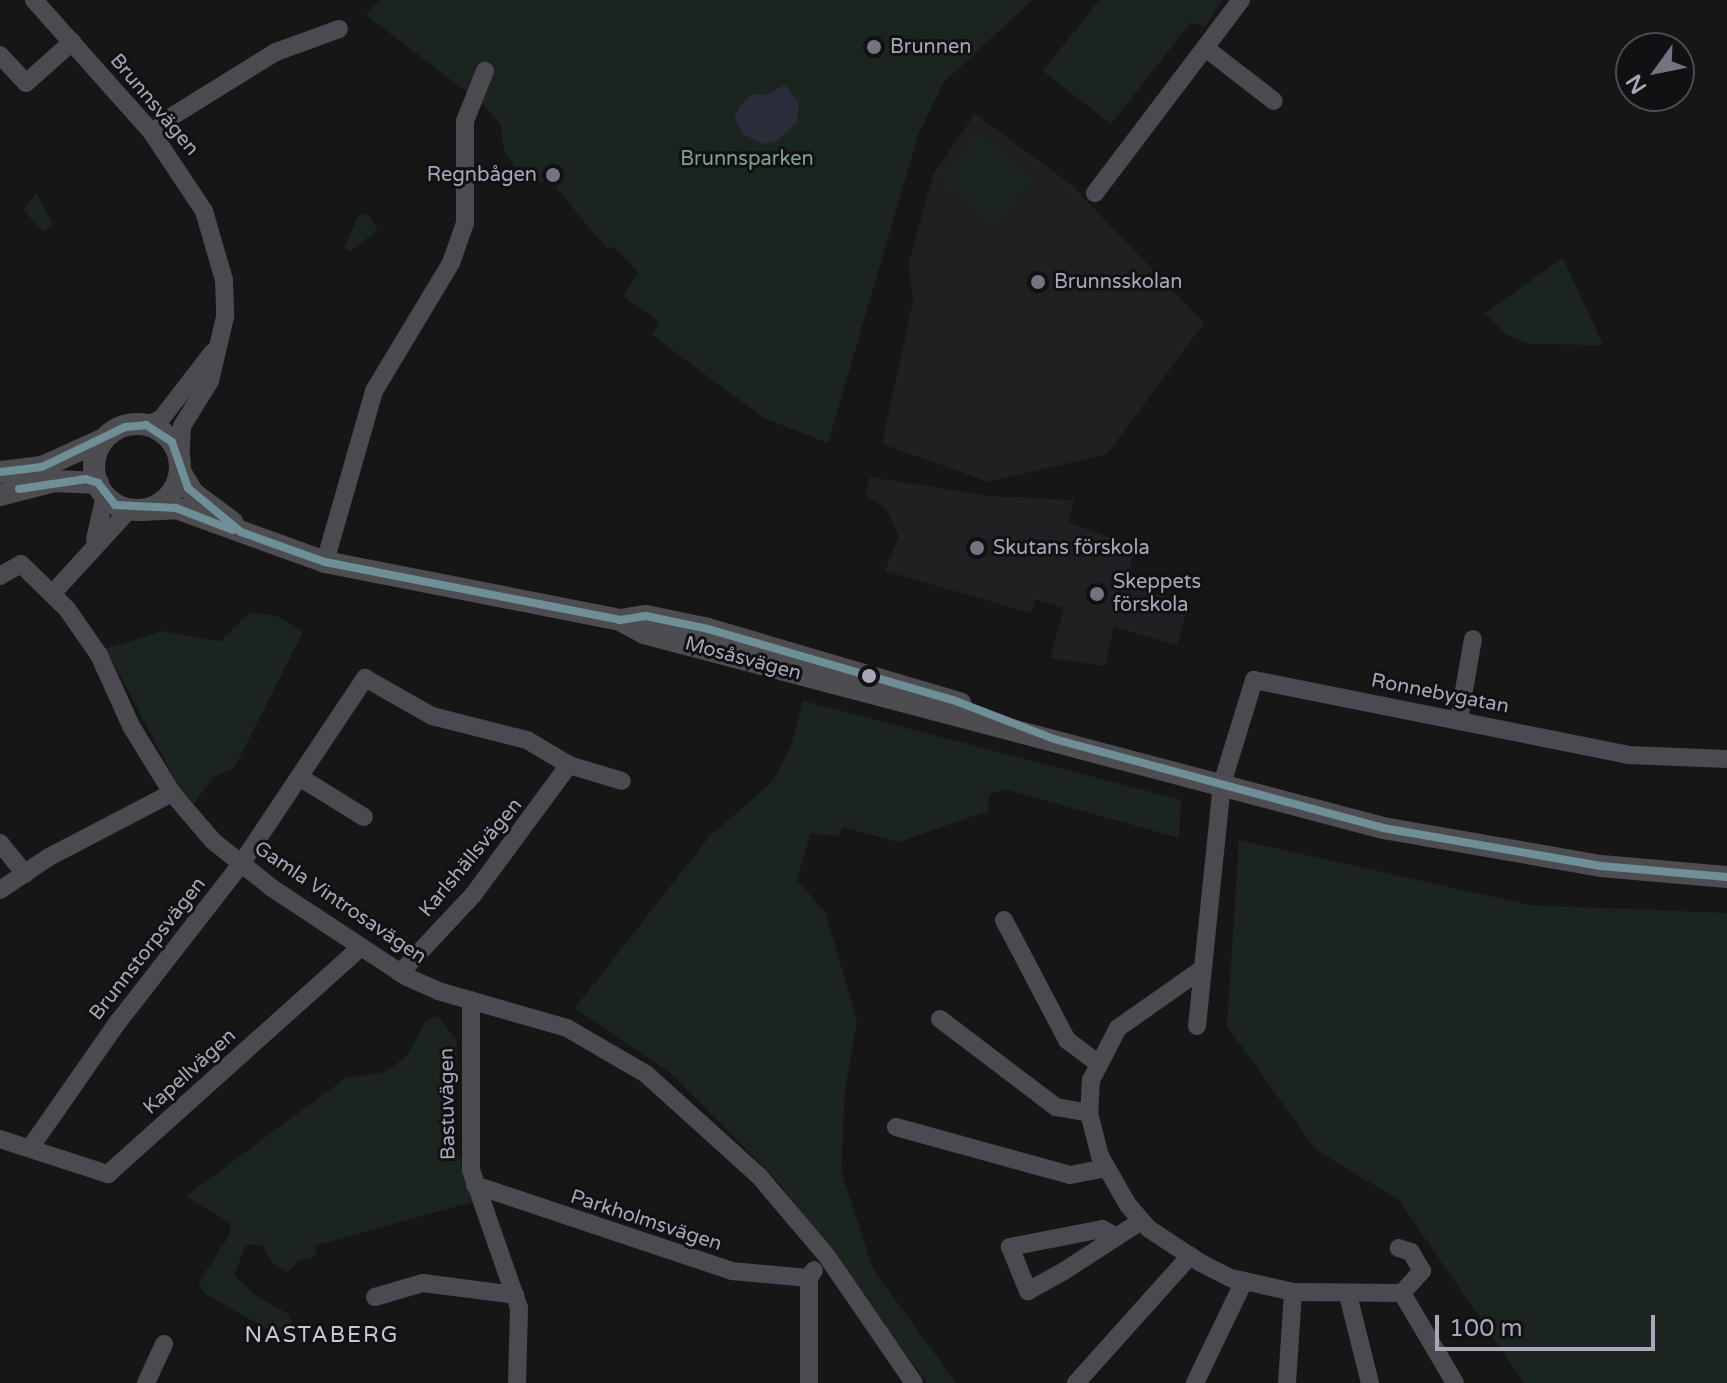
<!DOCTYPE html>
<meta charset="utf-8">
<style>
body{margin:0}
#map{position:relative;width:1727px;height:1383px;overflow:hidden;background:#161617;font-family:"Varela Round",sans-serif}
div>[style]{position:absolute}
.built>*{inset:0;background:#202023}
.green>*{inset:0;background:#1c2420}
.water>*{inset:0;background:#292d39}
.minor>*{height:18px;margin:-9px;padding:0 9px;transform-origin:9px;border-radius:9px;background:#4b4a50}
.major>*{height:22px;margin:-11px;padding:0 11px;transform-origin:11px;border-radius:11px;background:#4d4d51}
.major>.ring{margin:-11px;padding:0;box-sizing:content-box;background:none;border:22px solid #4d4d51;border-radius:50%}
.bus-1>*{height:8px;margin:-4px;padding:0 4px;transform-origin:4px;border-radius:4px;background:#6f8f98}
.dots>*{width:22px;height:22px;translate:-50% -50%;box-sizing:border-box;border:4px solid #111013;border-radius:50%}
span{translate:-50% -50%;white-space:nowrap;text-align:center;line-height:1.15;-webkit-text-stroke:6px #111013;paint-order:stroke}
.poi-label{font-size:20px;color:#a7a7b8}
.left{translate:0 -50%;text-align:left}
.right{translate:-100% -50%;text-align:right}
.street-label{font-size:20px;color:#a7a7b8}
.park-label{font-size:20px;color:#7da48b}
.neighbourhood-label{font-size:22px;color:#c8c8d4;letter-spacing:2px}
.north{position:absolute;left:1615px;top:32px;width:80px;height:80px;box-sizing:border-box;background:#111013;border:2px solid #4d4c55;border-radius:50%;rotate:237deg;font-size:22px;font-weight:700;line-height:32px;text-align:center;color:#a7a7b8}
.north::after{content:'';display:block;margin:auto;width:28px;height:36px;background:#747480;clip-path:polygon(50% 0,100% 100%,50% 72%,0 100%)}
.scale{position:absolute;left:1435px;top:1315px;width:220px;height:36px;box-sizing:border-box;border:4px solid #a7a7b8;border-top:0;padding-left:10px;font-size:24px;line-height:28px;white-space:nowrap;color:#a7a7b8;-webkit-text-stroke:6px #111013;paint-order:stroke}
</style>
<div id="map">
<div class="built">
<div style="clip-path:polygon(975px 114px,1070px 184px,1204px 323px,1107px 454px,989px 482px,882px 444px,913px 301px,909px 263px,933px 175px)"></div>
<div style="clip-path:polygon(870px 477px,987px 496px,1074px 500px,1068px 522px,1135px 547px,1126px 585px,1189px 603px,1177px 645px,1114px 627px,1105px 666px,1050px 658px,1064px 608px,1035px 599px,1031px 613px,885px 571px,899px 537px,886px 508px,866px 495px)"></div>
</div>
<div class="green">
<div style="clip-path:polygon(379px 0,1032px 0,944px 82px,918px 135px,828px 443px,764px 418px,652px 335px,659px 322px,623px 296px,639px 273px,613px 246px,608px 250px,553px 184px,533px 180px,514px 166px,504px 151px,501px 125px,484px 105px,366px 15px)"></div>
<div style="clip-path:polygon(1099px 0,1222px 0,1205px 27px,1191px 22px,1111px 124px,1043px 71px)"></div>
<div style="clip-path:polygon(978px 131px,1035px 178px,994px 228px,937px 181px)"></div>
<div style="clip-path:polygon(36px 193px,53px 224px,43px 232px,23px 209px)"></div>
<div style="clip-path:polygon(359px 214px,369px 216px,378px 230px,350px 251px,344px 248px)"></div>
<div style="clip-path:polygon(1563px 258px,1603px 345px,1530px 344px,1505px 334px,1485px 313px)"></div>
<div style="clip-path:polygon(249px 613px,277px 616px,303px 632px,234px 768px,213px 777px,194px 804px,180px 789px,106px 649px,163px 631px,220px 642px)"></div>
<div style="clip-path:polygon(803px 701px,1181px 800px,1179px 838px,1005px 789px,989px 794px,988px 811px,898px 842px,843px 827px,838px 836px,810px 833px,797px 880px,825px 912px,857px 1020px,845px 1091px,841px 1171px,873px 1269px,956px 1383px,927px 1383px,780px 1184px,672px 1074px,575px 1008px,709px 837px,772px 782px,790px 749px)"></div>
<div style="clip-path:polygon(1239px 840px,1529px 905px,1727px 913px,1727px 1383px,1524px 1383px,1399px 1200px,1316px 1150px,1227px 1026px)"></div>
<div style="clip-path:polygon(438px 1016px,457px 1041px,454px 1140px,472px 1202px,314px 1246px,317px 1256px,298px 1261px,288px 1272px,274px 1264px,262px 1245px,246px 1245px,234px 1275px,254px 1295px,288px 1314px,293px 1326px,286px 1340px,204px 1293px,199px 1282px,229px 1236px,230px 1223px,186px 1196px,346px 1078px,385px 1072px,406px 1057px,426px 1021px)"></div>
</div>
<div class="water">
<div style="clip-path:polygon(785px 85px,799px 102px,797px 122px,777px 141px,761px 144px,744px 134px,734px 118px,741px 104px,753px 94px,766px 95px)"></div>
</div>
<div class="minor">
<div style="left:34px;top:0;width:174px;rotate:48.3deg"></div>
<div style="left:150px;top:130px;width:97px;rotate:56.3deg"></div>
<div style="left:204px;top:211px;width:72px;rotate:73.8deg"></div>
<div style="left:224px;top:280px;width:37px;rotate:88deg"></div>
<div style="left:225px;top:317px;width:66px;rotate:103.2deg"></div>
<div style="left:210px;top:381px;width:53px;rotate:121.9deg"></div>
<div style="left:182px;top:426px;width:36px;rotate:93deg"></div>
<div style="left:1208px;top:50px;width:83px;rotate:37.7deg"></div>
<div style="left:0;top:55px;width:38px;rotate:47deg"></div>
<div style="left:26px;top:83px;width:62px;rotate:-41.7deg"></div>
<div style="left:150px;top:130px;width:148px;rotate:-31.8deg"></div>
<div style="left:276px;top:52px;width:67px;rotate:-20.1deg"></div>
<div style="left:1095px;top:193px;width:242px;rotate:-52.9deg"></div>
<div style="left:146px;top:425px;width:16px;rotate:-22deg"></div>
<div style="left:161px;top:419px;width:85px;rotate:-52.2deg"></div>
<div style="left:95px;top:539px;width:44px;rotate:-76.9deg"></div>
<div style="left:325px;top:562px;width:178px;rotate:-74deg"></div>
<div style="left:374px;top:391px;width:149px;rotate:-59deg"></div>
<div style="left:451px;top:263px;width:42px;rotate:-70.7deg"></div>
<div style="left:465px;top:223px;width:102px;rotate:-90deg"></div>
<div style="left:465px;top:121px;width:54px;rotate:-68.2deg"></div>
<div style="left:0;top:576px;width:24px;rotate:-30deg"></div>
<div style="left:21px;top:564px;width:64px;rotate:44.4deg"></div>
<div style="left:67px;top:609px;width:56px;rotate:55.2deg"></div>
<div style="left:99px;top:655px;width:78px;rotate:65.7deg"></div>
<div style="left:131px;top:726px;width:79px;rotate:58.5deg"></div>
<div style="left:172px;top:793px;width:63px;rotate:49.5deg"></div>
<div style="left:213px;top:841px;width:75px;rotate:38.5deg"></div>
<div style="left:272px;top:888px;width:162px;rotate:33.4deg"></div>
<div style="left:407px;top:977px;width:34px;rotate:24deg"></div>
<div style="left:438px;top:991px;width:134px;rotate:16deg"></div>
<div style="left:567px;top:1028px;width:91px;rotate:30.2deg"></div>
<div style="left:646px;top:1074px;width:152px;rotate:42.1deg"></div>
<div style="left:759px;top:1176px;width:104px;rotate:49.7deg"></div>
<div style="left:826px;top:1255px;width:155px;rotate:55.5deg"></div>
<div style="left:52px;top:594px;width:114px;rotate:-47.5deg"></div>
<div style="left:1459px;top:719px;width:81px;rotate:-80.1deg"></div>
<div style="left:301px;top:778px;width:74px;rotate:31.8deg"></div>
<div style="left:0;top:843px;width:40px;rotate:51deg"></div>
<div style="left:0;top:890px;width:59px;rotate:-34deg"></div>
<div style="left:49px;top:857px;width:139px;rotate:-27.5deg"></div>
<div style="left:1004px;top:920px;width:136px;rotate:62.3deg"></div>
<div style="left:1067px;top:1040px;width:36px;rotate:37deg"></div>
<div style="left:1202px;top:969px;width:103px;rotate:144.9deg"></div>
<div style="left:1118px;top:1028px;width:59px;rotate:117.4deg"></div>
<div style="left:1091px;top:1080px;width:33px;rotate:93deg"></div>
<div style="left:1089px;top:1113px;width:44px;rotate:75.7deg"></div>
<div style="left:1100px;top:1156px;width:56px;rotate:60.3deg"></div>
<div style="left:1128px;top:1205px;width:32px;rotate:49deg"></div>
<div style="left:1149px;top:1229px;width:62px;rotate:33.2deg"></div>
<div style="left:1201px;top:1263px;width:34px;rotate:27deg"></div>
<div style="left:1231px;top:1278px;width:64px;rotate:12.7deg"></div>
<div style="left:1293px;top:1292px;width:109px;rotate:0.5deg"></div>
<div style="left:1402px;top:1293px;width:30px;rotate:-48deg"></div>
<div style="left:1422px;top:1271px;width:22px;rotate:-120deg"></div>
<div style="left:1411px;top:1252px;width:13px;rotate:-162deg"></div>
<div style="left:400px;top:973px;width:107px;rotate:-46.9deg"></div>
<div style="left:473px;top:895px;width:162px;rotate:-53.6deg"></div>
<div style="left:471px;top:1000px;width:170px;rotate:90deg"></div>
<div style="left:471px;top:1170px;width:146px;rotate:70.8deg"></div>
<div style="left:519px;top:1308px;width:75px;rotate:91.5deg"></div>
<div style="left:940px;top:1019px;width:146px;rotate:37.2deg"></div>
<div style="left:1056px;top:1107px;width:34px;rotate:10deg"></div>
<div style="left:1197px;top:1026px;width:243px;rotate:-84.1deg"></div>
<div style="left:1222px;top:784px;width:109px;rotate:-72.9deg"></div>
<div style="left:1254px;top:680px;width:382px;rotate:11.3deg"></div>
<div style="left:1629px;top:755px;width:98px;rotate:2.3deg"></div>
<div style="left:896px;top:1127px;width:180px;rotate:15.4deg"></div>
<div style="left:1070px;top:1175px;width:36px;rotate:-11deg"></div>
<div style="left:0;top:1139px;width:114px;rotate:18deg"></div>
<div style="left:108px;top:1174px;width:340px;rotate:-41.9deg"></div>
<div style="left:30px;top:1148px;width:154px;rotate:-55.1deg"></div>
<div style="left:118px;top:1022px;width:200px;rotate:-52.1deg"></div>
<div style="left:241px;top:864px;width:224px;rotate:-56.3deg"></div>
<div style="left:365px;top:678px;width:77px;rotate:29.6deg"></div>
<div style="left:432px;top:716px;width:98px;rotate:14.2deg"></div>
<div style="left:527px;top:740px;width:49px;rotate:30.8deg"></div>
<div style="left:569px;top:765px;width:55px;rotate:16.8deg"></div>
<div style="left:475px;top:1185px;width:271px;rotate:18.5deg"></div>
<div style="left:732px;top:1271px;width:77px;rotate:5.2deg"></div>
<div style="left:1117px;top:1237px;width:17px;rotate:-152deg"></div>
<div style="left:1102px;top:1229px;width:94px;rotate:168.9deg"></div>
<div style="left:1010px;top:1247px;width:48px;rotate:67.8deg"></div>
<div style="left:1028px;top:1291px;width:41px;rotate:-29.1deg"></div>
<div style="left:1064px;top:1271px;width:92px;rotate:-33deg"></div>
<div style="left:1402px;top:1293px;width:104px;rotate:59.5deg"></div>
<div style="left:1348px;top:1295px;width:91px;rotate:76deg"></div>
<div style="left:375px;top:1297px;width:50px;rotate:-16.3deg"></div>
<div style="left:423px;top:1283px;width:93px;rotate:7.4deg"></div>
<div style="left:146px;top:1383px;width:43px;rotate:-65.2deg"></div>
<div style="left:809px;top:1383px;width:105px;rotate:-90deg"></div>
<div style="left:809px;top:1278px;width:9px;rotate:-58deg"></div>
<div style="left:1076px;top:1383px;width:171px;rotate:-48.1deg"></div>
<div style="left:1195px;top:1383px;width:113px;rotate:-64.3deg"></div>
<div style="left:1287px;top:1383px;width:91px;rotate:-86.2deg"></div>
</div>
<div class="major">
<div class="ring" style="left:94px;top:424px;width:64px;height:64px"></div>
<div style="left:0;top:472px;width:42px;rotate:-6.8deg"></div>
<div style="left:42px;top:467px;width:68px;rotate:-24.3deg"></div>
<div style="left:181px;top:473px;width:23px;rotate:59deg"></div>
<div style="left:193px;top:493px;width:49px;rotate:36.6deg"></div>
<div style="left:0;top:495px;width:56px;rotate:-14.5deg"></div>
<div style="left:54px;top:481px;width:44px;rotate:2.6deg"></div>
<div style="left:141px;top:510px;width:35px;rotate:-3deg"></div>
<div style="left:176px;top:508px;width:158px;rotate:19.9deg"></div>
<div style="left:325px;top:562px;width:301px;rotate:11.1deg"></div>
<div style="left:620px;top:620px;width:27px;rotate:28deg"></div>
<div style="left:644px;top:633px;width:764px;rotate:14.78deg"></div>
<div style="left:1383px;top:828px;width:221px;rotate:9.9deg"></div>
<div style="left:1601px;top:866px;width:126px;rotate:5deg"></div>
<div style="left:620px;top:620px;width:26px;rotate:-9deg"></div>
<div style="left:646px;top:616px;width:63px;rotate:11.8deg"></div>
<div style="left:708px;top:629px;width:263px;rotate:16.4deg"></div>
</div>
<div class="bus-1">
<div style="left:0;top:472px;width:42px;rotate:-6.8deg"></div>
<div style="left:42px;top:467px;width:92px;rotate:-25.7deg"></div>
<div style="left:125px;top:427px;width:21px;rotate:-5deg"></div>
<div style="left:146px;top:425px;width:31px;rotate:33deg"></div>
<div style="left:172px;top:442px;width:49px;rotate:70.8deg"></div>
<div style="left:188px;top:488px;width:69px;rotate:39.7deg"></div>
<div style="left:241px;top:532px;width:89px;rotate:19.7deg"></div>
<div style="left:325px;top:562px;width:301px;rotate:11.1deg"></div>
<div style="left:620px;top:620px;width:26px;rotate:-9deg"></div>
<div style="left:646px;top:616px;width:63px;rotate:11.8deg"></div>
<div style="left:708px;top:629px;width:255px;rotate:16.2deg"></div>
<div style="left:953px;top:700px;width:108px;rotate:21.1deg"></div>
<div style="left:1054px;top:739px;width:341px;rotate:15.1deg"></div>
<div style="left:1383px;top:828px;width:221px;rotate:9.9deg"></div>
<div style="left:1601px;top:866px;width:126px;rotate:5deg"></div>
<div style="left:19px;top:489px;width:68px;rotate:-8.5deg"></div>
<div style="left:86px;top:479px;width:13px;rotate:18deg"></div>
<div style="left:98px;top:483px;width:28px;rotate:52deg"></div>
<div style="left:115px;top:505px;width:61px;rotate:2.8deg"></div>
<div style="left:176px;top:508px;width:61px;rotate:21.1deg"></div>
</div>
<div class="dots">
<div style="left:874px;top:47px;background:#747480"></div>
<div style="left:553px;top:175px;background:#747480"></div>
<div style="left:1038px;top:282px;background:#747480"></div>
<div style="left:977px;top:548px;background:#747480"></div>
<div style="left:1097px;top:594px;background:#747480"></div>
<div style="left:869px;top:676px;background:#a7a7b8"></div>
</div>
<div class="poi-label">
<span class="left" style="left:890px;top:47px">Brunnen</span>
<span class="right" style="left:537px;top:175px">Regnbågen</span>
<span class="left" style="left:1054px;top:282px">Brunnsskolan</span>
<span class="left" style="left:993px;top:548px">Skutans förskola</span>
<span class="left" style="left:1113px;top:594px">Skeppets<br>förskola</span>
</div>
<div class="street-label">
<span style="left:154px;top:105px;rotate:50deg">Brunnsvägen</span>
<span style="left:743px;top:659px;rotate:15deg">Mosåsvägen</span>
<span style="left:1440px;top:694px;rotate:11deg">Ronnebygatan</span>
<span style="left:471px;top:858px;rotate:-50deg">Karlshällsvägen</span>
<span style="left:340px;top:903px;rotate:34deg">Gamla Vintrosavägen</span>
<span style="left:148px;top:949px;rotate:-52deg">Brunnstorpsvägen</span>
<span style="left:190px;top:1072px;rotate:-42deg">Kapellvägen</span>
<span style="left:448px;top:1104px;rotate:-91deg">Bastuvägen</span>
<span style="left:646px;top:1221px;rotate:18deg">Parkholmsvägen</span>
</div>
<div class="park-label">
<span style="left:747px;top:159px">Brunnsparken</span>
</div>
<div class="neighbourhood-label">
<span style="left:322px;top:1336px">NASTABERG</span>
</div>
<div class="north">N</div>
<div class="scale">100 m</div>
</div>
